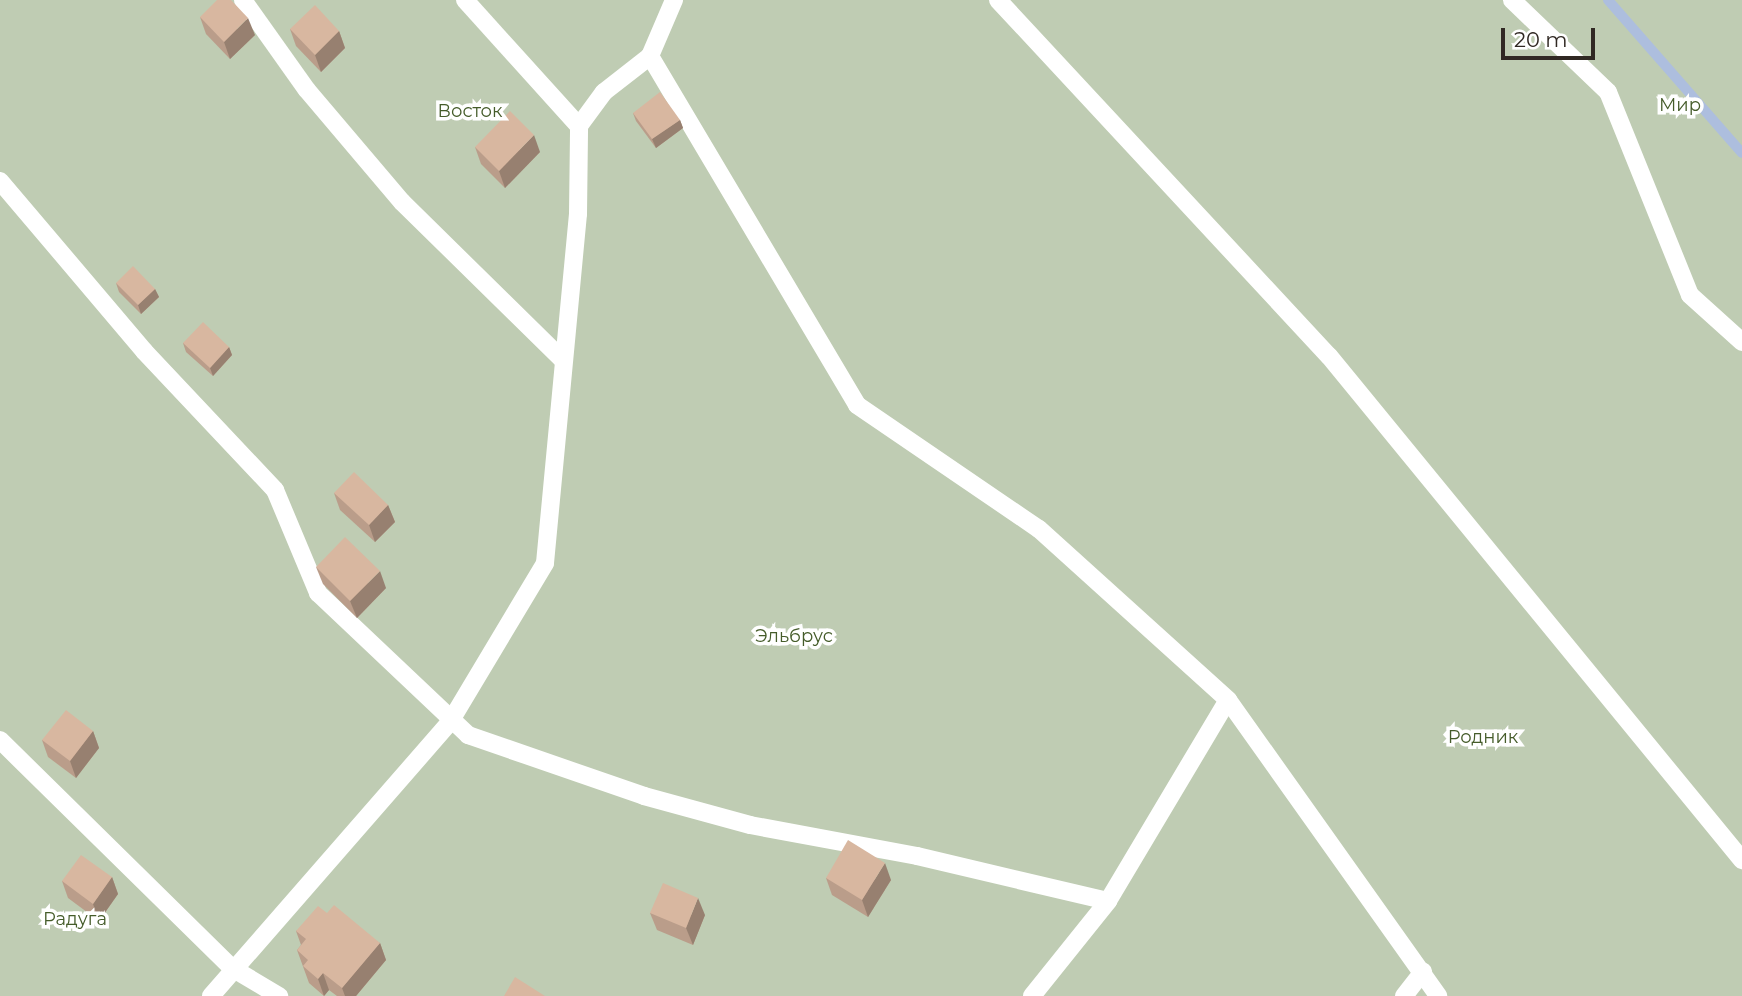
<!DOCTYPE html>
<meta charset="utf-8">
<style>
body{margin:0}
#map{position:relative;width:1742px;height:996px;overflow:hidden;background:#fae4d5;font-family:Montserrat,sans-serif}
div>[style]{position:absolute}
.green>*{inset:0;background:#bfccb3}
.stream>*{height:10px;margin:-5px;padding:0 5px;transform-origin:5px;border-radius:5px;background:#adbede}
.service>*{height:18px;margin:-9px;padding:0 9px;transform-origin:9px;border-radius:9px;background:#fff}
.wall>*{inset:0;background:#ba9d8a}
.shaded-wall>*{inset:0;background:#978070}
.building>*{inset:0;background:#d8b7a0}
span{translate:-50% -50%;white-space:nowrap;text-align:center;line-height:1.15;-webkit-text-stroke:7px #fff;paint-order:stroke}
.park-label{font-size:18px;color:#455c2a}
.scale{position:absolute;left:1501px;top:28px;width:94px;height:32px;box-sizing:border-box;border:4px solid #302823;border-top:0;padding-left:9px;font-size:21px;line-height:24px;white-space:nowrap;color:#302823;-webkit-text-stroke:5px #fff;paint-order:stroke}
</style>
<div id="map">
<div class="green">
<div style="clip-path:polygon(0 0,1742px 0,1742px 996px,0 996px)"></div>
</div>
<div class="stream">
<div style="left:1608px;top:0;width:203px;rotate:48.8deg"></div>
</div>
<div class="service">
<div style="left:243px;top:0;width:110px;rotate:54.6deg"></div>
<div style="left:307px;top:90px;width:147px;rotate:49.7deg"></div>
<div style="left:402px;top:202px;width:226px;rotate:44.5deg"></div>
<div style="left:465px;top:0;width:170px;rotate:47.9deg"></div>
<div style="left:998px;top:0;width:486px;rotate:47.1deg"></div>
<div style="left:1329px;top:356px;width:652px;rotate:50.67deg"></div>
<div style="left:1512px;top:0;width:133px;rotate:43.8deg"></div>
<div style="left:1608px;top:92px;width:219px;rotate:68deg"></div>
<div style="left:1690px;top:295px;width:70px;rotate:42.1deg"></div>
<div style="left:650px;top:56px;width:406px;rotate:59.3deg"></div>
<div style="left:857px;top:405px;width:220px;rotate:34.3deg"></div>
<div style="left:1039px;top:529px;width:255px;rotate:42.1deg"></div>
<div style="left:1228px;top:700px;width:363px;rotate:54.6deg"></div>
<div style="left:0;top:181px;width:223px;rotate:49.7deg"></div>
<div style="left:144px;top:351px;width:191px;rotate:46.7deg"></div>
<div style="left:275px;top:490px;width:112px;rotate:67.3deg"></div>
<div style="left:318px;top:593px;width:207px;rotate:43.4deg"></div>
<div style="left:468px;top:735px;width:186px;rotate:19.1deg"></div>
<div style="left:644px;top:796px;width:110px;rotate:15.3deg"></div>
<div style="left:750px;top:825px;width:170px;rotate:10.5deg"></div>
<div style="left:917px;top:856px;width:196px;rotate:13.3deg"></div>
<div style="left:0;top:740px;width:325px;rotate:44.5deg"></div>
<div style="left:232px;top:968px;width:55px;rotate:30.8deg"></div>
<div style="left:211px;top:996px;width:364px;rotate:-48.9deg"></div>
<div style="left:450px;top:722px;width:185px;rotate:-59.1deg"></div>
<div style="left:545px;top:563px;width:351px;rotate:-84.6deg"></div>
<div style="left:578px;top:214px;width:88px;rotate:-89.3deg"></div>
<div style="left:579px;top:126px;width:42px;rotate:-53.7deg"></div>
<div style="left:604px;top:92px;width:58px;rotate:-38deg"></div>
<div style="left:650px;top:56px;width:61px;rotate:-66.8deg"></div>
<div style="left:1032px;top:996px;width:122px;rotate:-51.3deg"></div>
<div style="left:1108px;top:901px;width:234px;rotate:-59.2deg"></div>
<div style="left:1404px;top:996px;width:31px;rotate:-52deg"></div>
</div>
<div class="wall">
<div style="clip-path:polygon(200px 17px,255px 35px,230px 59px,206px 34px)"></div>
<div style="clip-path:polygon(290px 29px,339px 31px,345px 48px,321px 72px,296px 46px)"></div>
<div style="clip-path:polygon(633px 113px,680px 120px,683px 128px,656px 148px,636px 121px)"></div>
<div style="clip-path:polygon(475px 147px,540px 152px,505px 188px,481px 164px)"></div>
<div style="clip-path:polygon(116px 283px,155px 289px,159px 297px,141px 314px,119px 292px)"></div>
<div style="clip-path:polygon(183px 343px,229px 347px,232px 355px,213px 376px,186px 352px)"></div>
<div style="clip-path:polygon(334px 493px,388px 505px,395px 522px,375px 542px,340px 510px)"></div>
<div style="clip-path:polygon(316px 567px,386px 588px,357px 618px,323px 584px)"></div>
<div style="clip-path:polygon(93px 731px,99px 748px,76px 778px,48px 757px,42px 740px)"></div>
<div style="clip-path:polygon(112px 877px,118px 894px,99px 921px,68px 898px,62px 881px)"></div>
<div style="clip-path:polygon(826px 878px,891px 880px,868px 917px,832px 895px)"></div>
<div style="clip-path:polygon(327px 913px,380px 943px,386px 960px,356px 996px,337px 996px,329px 990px,324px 996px,309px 983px,297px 950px,301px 945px,296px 931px)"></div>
<div style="clip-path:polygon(650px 913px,705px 915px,693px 945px,657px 930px)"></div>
</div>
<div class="shaded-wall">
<div style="clip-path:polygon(248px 18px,255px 35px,230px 59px,224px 42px)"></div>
<div style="clip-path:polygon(339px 31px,345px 48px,321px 72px,315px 55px)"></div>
<div style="clip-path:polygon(680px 120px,683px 128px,656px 148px,652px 139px)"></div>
<div style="clip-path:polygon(534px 135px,540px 152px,505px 188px,499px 171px)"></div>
<div style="clip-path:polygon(155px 289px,159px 297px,141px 314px,138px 305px)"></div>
<div style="clip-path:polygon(229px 347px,232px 355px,213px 376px,210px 368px)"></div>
<div style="clip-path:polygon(388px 505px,395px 522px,375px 542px,369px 525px)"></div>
<div style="clip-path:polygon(380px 571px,386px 588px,357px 618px,350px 601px)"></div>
<div style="clip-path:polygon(93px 731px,99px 748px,76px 778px,70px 761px)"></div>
<div style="clip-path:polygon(885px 863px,891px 880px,868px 917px,862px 900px)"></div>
<div style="clip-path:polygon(112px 877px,118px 894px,99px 921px,93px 904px)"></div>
<div style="clip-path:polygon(698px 898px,705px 915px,693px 945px,686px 928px)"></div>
<div style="clip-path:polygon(380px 943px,386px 960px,356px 996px,345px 996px,342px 988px)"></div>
<div style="clip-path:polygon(323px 973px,329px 990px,324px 996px,318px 979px)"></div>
</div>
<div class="building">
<div style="clip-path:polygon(217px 0,231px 0,248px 18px,224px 42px,200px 17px)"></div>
<div style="clip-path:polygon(315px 5px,339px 31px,315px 55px,290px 29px)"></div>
<div style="clip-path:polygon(660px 92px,680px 120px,652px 139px,633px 113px)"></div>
<div style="clip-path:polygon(510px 111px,534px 135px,499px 171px,475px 147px)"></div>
<div style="clip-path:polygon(133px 266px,155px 289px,138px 305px,116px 283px)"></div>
<div style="clip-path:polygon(203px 322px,229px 347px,210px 368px,183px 343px)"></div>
<div style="clip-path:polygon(354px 472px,388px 505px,369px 525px,334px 493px)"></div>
<div style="clip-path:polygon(345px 537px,380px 571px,350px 601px,316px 567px)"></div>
<div style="clip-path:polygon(66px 710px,93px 731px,70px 761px,42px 740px)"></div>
<div style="clip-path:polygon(848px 840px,885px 863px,862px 900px,826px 878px)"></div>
<div style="clip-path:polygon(81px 855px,112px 877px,93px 904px,62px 881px)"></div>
<div style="clip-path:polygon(663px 883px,698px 898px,686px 928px,650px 913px)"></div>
<div style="clip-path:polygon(334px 905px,380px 943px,342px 988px,323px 973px,318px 979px,303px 966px,308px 960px,297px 950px,306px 939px,296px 931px,318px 906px,327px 913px)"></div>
<div style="clip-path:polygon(515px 977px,545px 996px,504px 996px)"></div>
</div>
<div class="park-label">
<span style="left:1680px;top:105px">Мир</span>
<span style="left:470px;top:111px">Восток</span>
<span style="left:794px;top:636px">Эльбрус</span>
<span style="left:1483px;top:737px">Родник</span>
<span style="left:75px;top:919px">Радуга</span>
</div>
<div class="scale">20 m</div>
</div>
